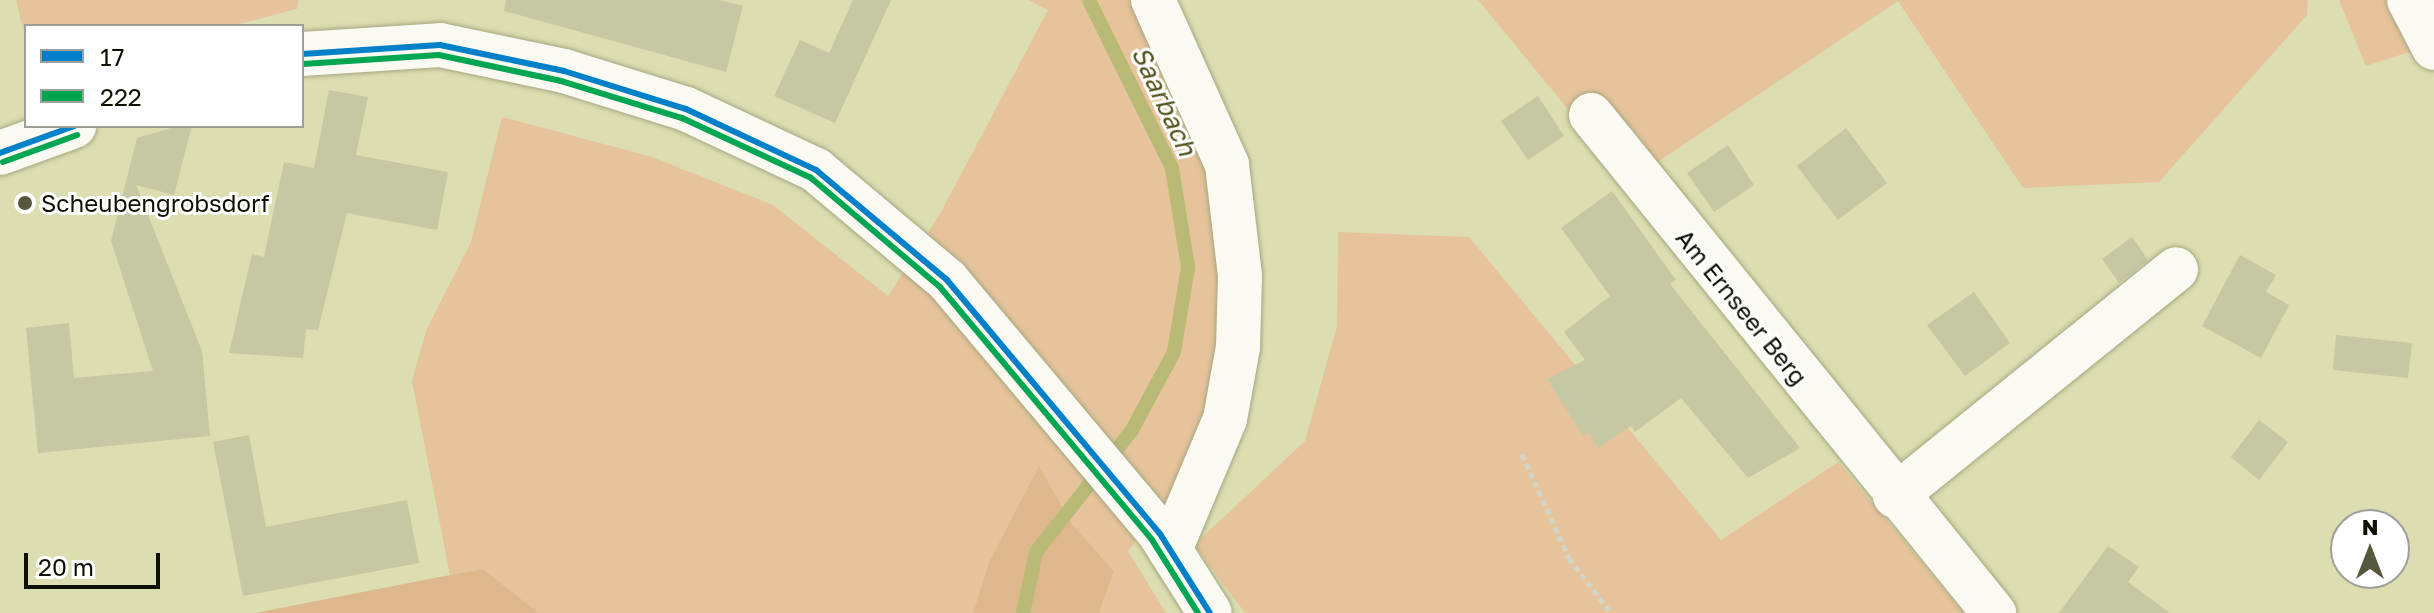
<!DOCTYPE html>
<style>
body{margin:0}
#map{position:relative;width:2434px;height:613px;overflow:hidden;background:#dcddb0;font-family:"Golos Text",sans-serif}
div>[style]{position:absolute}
.green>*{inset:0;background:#e6c39b}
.forest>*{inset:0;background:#deb78c}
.stream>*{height:14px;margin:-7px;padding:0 7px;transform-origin:7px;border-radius:7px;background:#b8ba75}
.building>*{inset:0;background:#c6c7a3}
.path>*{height:5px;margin-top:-2.5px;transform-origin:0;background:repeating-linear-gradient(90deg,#d4d4c6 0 6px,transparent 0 10px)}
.roads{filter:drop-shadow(0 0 2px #a6a783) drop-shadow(0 0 2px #a6a783)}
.minor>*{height:44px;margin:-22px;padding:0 22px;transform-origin:22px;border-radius:22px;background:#fafaf3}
.major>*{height:44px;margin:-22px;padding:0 22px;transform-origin:22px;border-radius:22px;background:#fafaf3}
.bus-1>*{height:6px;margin:-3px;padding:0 3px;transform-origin:3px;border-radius:3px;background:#0080c8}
.bus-2>*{height:6px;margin:-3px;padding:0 3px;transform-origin:3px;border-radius:3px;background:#00a651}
.dots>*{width:22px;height:22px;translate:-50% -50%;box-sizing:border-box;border:4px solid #fff;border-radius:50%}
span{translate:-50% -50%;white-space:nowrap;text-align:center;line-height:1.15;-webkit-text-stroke:6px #fff;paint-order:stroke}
.poi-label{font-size:24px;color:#0f0f00}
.left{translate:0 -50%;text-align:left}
.street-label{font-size:24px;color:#0f0f00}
.water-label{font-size:26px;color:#515318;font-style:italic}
.legend{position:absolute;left:24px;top:24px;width:280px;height:104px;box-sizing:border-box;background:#fff;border:2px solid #9f9f99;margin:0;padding:10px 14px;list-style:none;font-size:24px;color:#0f0f00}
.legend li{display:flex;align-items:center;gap:16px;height:40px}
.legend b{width:40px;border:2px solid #9f9f99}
.north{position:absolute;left:2330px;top:509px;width:80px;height:80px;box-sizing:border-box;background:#fff;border:2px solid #9f9f99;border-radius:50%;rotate:0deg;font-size:22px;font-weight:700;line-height:32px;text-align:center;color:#0f0f00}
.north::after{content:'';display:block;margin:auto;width:28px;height:36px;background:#57573e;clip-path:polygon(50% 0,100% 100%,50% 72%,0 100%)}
.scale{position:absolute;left:24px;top:553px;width:136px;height:36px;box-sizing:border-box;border:4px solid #0f0f00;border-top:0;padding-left:10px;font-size:24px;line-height:28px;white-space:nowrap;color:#0f0f00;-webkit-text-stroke:6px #fff;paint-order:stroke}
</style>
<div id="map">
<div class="green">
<div style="clip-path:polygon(16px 0,298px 0,297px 9px,230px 26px,26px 26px,26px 41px)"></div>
<div style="clip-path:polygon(1029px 0,1143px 0,1229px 217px,1223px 363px,1169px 498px,1128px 551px,1166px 613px,1099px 613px,1114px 571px,1072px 524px,1039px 466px,989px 562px,973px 613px,539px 613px,483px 569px,450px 575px,412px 381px,426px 331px,471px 242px,502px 117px,652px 157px,773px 205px,888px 296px,941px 212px,1048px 10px)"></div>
<div style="clip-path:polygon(1478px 0,2308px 0,2307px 15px,2159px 182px,2023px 188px,1898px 1px,1628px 182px)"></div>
<div style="clip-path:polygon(2339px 0,2434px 0,2434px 44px,2366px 66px)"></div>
<div style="clip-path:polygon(1338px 232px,1469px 237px,1721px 540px,1838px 462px,1964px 613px,1245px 613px,1194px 545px,1305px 441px,1337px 326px)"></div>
</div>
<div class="forest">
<div style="clip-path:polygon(1039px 466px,1072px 524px,1114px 571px,1099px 613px,973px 613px,989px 562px)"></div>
<div style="clip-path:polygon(483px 569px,539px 613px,255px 613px,450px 575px)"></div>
</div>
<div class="stream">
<div style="left:1023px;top:613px;width:62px;rotate:-78deg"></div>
<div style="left:1036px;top:552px;width:155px;rotate:-51.8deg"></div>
<div style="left:1132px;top:430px;width:89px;rotate:-61.7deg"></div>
<div style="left:1174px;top:352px;width:86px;rotate:-80.6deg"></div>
<div style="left:1188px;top:267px;width:100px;rotate:-99.2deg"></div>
<div style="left:1172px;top:168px;width:187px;rotate:-116.3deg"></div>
</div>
<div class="building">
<div style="clip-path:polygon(506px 0,720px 0,743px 6px,726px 72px,504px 11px)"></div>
<div style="clip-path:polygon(853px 0,891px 0,835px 123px,774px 96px,800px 40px,829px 53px)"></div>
<div style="clip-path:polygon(329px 90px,368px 97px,356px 155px,448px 172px,437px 230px,347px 213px,318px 330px,306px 329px,303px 358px,229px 353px,252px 254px,264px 257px,284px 162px,314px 168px)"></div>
<div style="clip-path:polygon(1538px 96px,1564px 136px,1528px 160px,1501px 121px)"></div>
<div style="clip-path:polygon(178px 126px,192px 126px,174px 195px,136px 185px,202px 351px,210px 436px,38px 453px,26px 328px,69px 323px,74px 378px,153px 371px,111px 241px,137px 138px)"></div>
<div style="clip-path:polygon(1846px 128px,1887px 183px,1838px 220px,1797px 166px)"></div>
<div style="clip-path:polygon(1728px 145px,1754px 185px,1714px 212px,1687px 173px)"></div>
<div style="clip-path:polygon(1612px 191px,1676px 280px,1670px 284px,1800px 448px,1748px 478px,1681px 398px,1635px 432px,1631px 426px,1598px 448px,1589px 433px,1583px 436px,1547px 379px,1585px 360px,1564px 332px,1610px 296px,1561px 228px)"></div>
<div style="clip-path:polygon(2132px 237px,2148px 260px,2119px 283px,2102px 259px)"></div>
<div style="clip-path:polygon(2240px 255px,2276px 275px,2266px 292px,2289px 305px,2261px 358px,2202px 326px)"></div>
<div style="clip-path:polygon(1974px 292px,2010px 343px,1965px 376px,1927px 325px)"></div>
<div style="clip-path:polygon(2336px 335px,2412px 343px,2408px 378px,2333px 370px)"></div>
<div style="clip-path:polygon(2259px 420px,2288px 442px,2259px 480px,2231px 457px)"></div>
<div style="clip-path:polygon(249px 435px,266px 527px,407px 500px,419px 563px,243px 596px,213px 442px)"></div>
<div style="clip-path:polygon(2108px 546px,2139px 567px,2128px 582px,2170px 613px,2059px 613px)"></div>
</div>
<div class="path">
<div style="left:1522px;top:454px;width:114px;rotate:65.7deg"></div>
<div style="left:1569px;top:558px;width:69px;rotate:52.6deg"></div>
</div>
<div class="roads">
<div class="minor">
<div style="left:1153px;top:0;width:181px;rotate:65.8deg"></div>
<div style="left:1227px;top:165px;width:112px;rotate:83.3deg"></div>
<div style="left:1240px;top:276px;width:71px;rotate:91.6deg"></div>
<div style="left:1238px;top:347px;width:73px;rotate:100.2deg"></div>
<div style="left:1225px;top:419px;width:142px;rotate:112.8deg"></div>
<div style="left:2409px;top:0;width:54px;rotate:62.5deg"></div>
<div style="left:1591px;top:115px;width:641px;rotate:51.02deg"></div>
<div style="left:1895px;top:496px;width:361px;rotate:-38.9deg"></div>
</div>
<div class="major">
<div style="left:302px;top:54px;width:138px;rotate:-3.7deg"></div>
<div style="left:440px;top:45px;width:127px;rotate:11.8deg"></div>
<div style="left:564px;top:71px;width:128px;rotate:17.3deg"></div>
<div style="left:686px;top:109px;width:144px;rotate:25.1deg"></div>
<div style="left:816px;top:170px;width:171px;rotate:40deg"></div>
<div style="left:947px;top:280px;width:331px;rotate:50deg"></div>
<div style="left:1160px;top:534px;width:93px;rotate:57.7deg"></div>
<div style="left:0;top:153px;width:79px;rotate:-20deg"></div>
</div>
</div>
<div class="bus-1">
<div style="left:302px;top:54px;width:138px;rotate:-3.7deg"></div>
<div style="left:440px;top:45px;width:127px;rotate:11.8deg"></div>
<div style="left:564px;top:71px;width:128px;rotate:17.3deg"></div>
<div style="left:686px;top:109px;width:144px;rotate:25.1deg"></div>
<div style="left:816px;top:170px;width:171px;rotate:40deg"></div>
<div style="left:947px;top:280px;width:331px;rotate:50deg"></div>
<div style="left:1160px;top:534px;width:93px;rotate:57.7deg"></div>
<div style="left:0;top:153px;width:79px;rotate:-20deg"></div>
</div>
<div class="bus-2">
<div style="left:303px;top:64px;width:136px;rotate:-3.8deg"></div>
<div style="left:439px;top:55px;width:125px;rotate:12deg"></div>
<div style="left:561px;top:81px;width:127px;rotate:17deg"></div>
<div style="left:682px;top:118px;width:142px;rotate:24.9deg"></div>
<div style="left:811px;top:178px;width:169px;rotate:40.2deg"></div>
<div style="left:940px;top:287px;width:330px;rotate:50deg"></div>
<div style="left:1152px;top:540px;width:86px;rotate:57.8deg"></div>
<div style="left:3px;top:162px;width:79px;rotate:-20deg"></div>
</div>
<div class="dots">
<div style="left:25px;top:203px;background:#57573e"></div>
</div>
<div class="poi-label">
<span class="left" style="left:41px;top:203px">Scheubengrobsdorf</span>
</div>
<div class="street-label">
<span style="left:1742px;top:307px;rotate:51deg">Am Ernseer Berg</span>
</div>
<div class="water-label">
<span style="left:1164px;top:101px;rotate:65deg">Saarbach</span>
</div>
<ul class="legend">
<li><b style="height:10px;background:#0080c8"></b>17</li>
<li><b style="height:10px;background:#00a651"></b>222</li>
</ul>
<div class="north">N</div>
<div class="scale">20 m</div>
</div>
